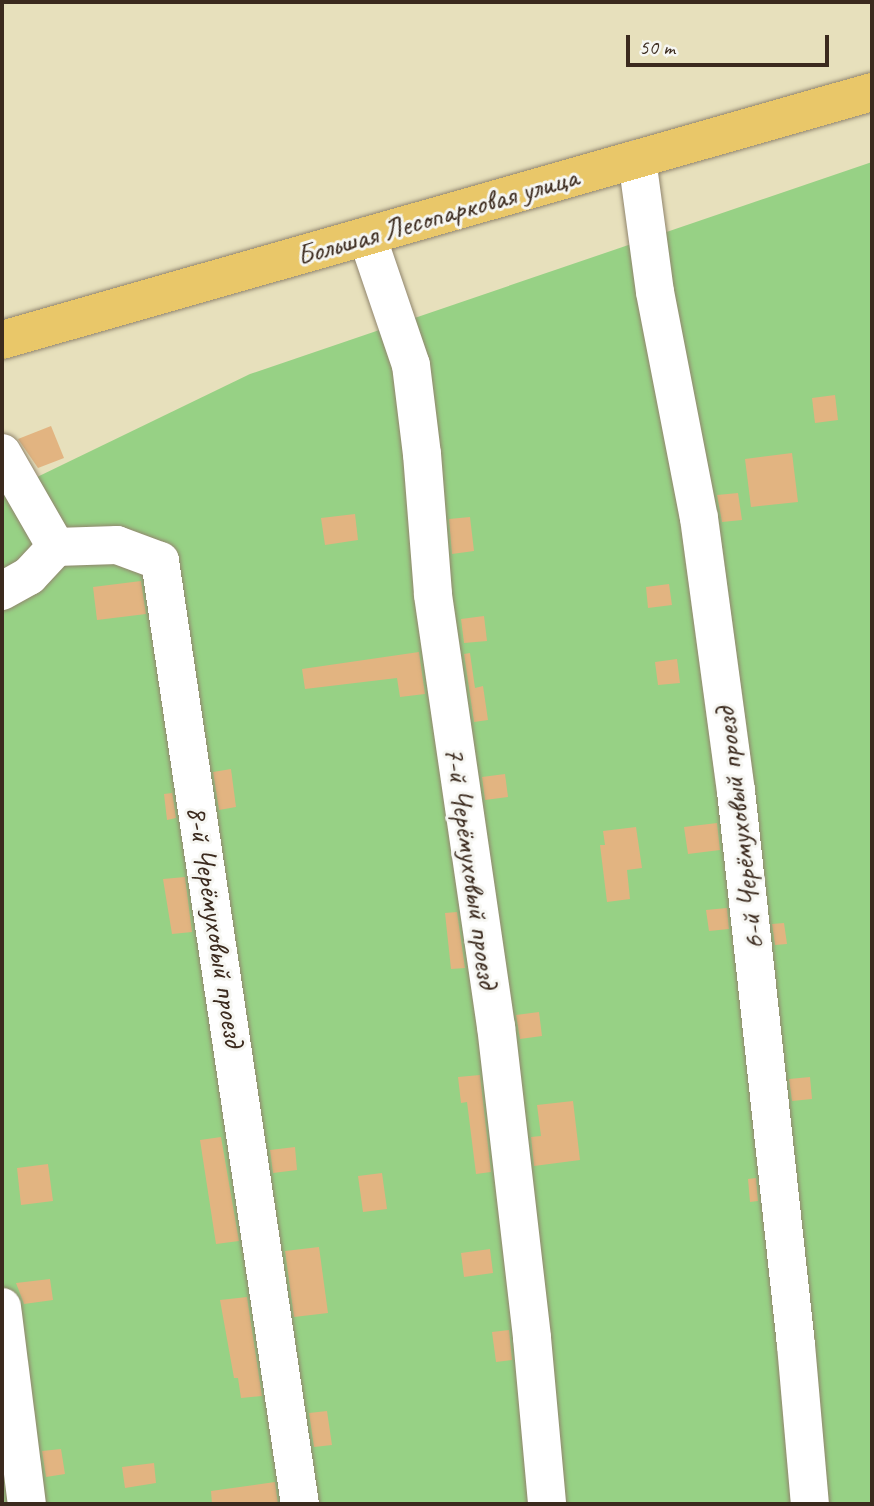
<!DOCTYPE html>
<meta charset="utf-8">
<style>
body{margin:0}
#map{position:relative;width:874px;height:1506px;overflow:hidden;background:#e7e0bc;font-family:Caveat,sans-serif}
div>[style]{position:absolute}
.green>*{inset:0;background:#97d185}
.building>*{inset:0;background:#e2b481}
.roads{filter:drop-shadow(0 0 2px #91856d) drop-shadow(0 0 2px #91856d)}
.minor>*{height:38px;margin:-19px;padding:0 19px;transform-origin:19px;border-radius:19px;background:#fff}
.major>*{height:38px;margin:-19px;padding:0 19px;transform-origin:19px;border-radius:19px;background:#e9c769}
span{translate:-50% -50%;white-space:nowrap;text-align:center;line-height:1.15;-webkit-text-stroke:6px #f6f6f2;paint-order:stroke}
.street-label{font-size:30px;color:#3b2a1e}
.frame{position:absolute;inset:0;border:4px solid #3b2a1e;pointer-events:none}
.scale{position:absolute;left:626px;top:35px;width:203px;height:32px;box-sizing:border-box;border:4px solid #3b2a1e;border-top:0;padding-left:9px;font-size:21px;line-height:24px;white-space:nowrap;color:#3b2a1e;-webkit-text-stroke:5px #f6f6f2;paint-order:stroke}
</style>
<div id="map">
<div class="green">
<div style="clip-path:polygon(872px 162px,872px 1504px,2px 1504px,2px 494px,250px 374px)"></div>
</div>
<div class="building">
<div style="clip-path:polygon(835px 395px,838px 420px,815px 423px,812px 398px)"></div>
<div style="clip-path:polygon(51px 426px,64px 458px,38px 468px,18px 439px)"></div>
<div style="clip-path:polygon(792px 453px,798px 502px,751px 507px,745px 459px)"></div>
<div style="clip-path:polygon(738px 493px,742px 520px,722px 522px,717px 495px)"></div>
<div style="clip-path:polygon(355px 514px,358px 540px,325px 545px,321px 518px)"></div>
<div style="clip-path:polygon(470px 517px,474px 551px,452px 554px,449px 519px)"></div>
<div style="clip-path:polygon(141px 581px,146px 614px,97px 620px,93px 587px)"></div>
<div style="clip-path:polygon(669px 584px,672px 605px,648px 608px,646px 587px)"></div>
<div style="clip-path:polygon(484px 616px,487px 641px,464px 643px,461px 619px)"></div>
<div style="clip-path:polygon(419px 652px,425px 694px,400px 697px,397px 678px,305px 689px,302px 669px)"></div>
<div style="clip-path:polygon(470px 653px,475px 688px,483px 686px,488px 720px,474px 722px,464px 654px)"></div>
<div style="clip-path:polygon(677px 659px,680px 683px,658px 685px,655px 662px)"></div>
<div style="clip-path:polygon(231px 769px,236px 807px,219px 810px,213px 772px)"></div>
<div style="clip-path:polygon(505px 774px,508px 797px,485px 800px,482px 777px)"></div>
<div style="clip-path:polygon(170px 777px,176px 818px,167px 820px,164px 794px,172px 793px)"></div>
<div style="clip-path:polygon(717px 823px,720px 850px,688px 854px,684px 827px)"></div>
<div style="clip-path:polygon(636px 827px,642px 868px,627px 870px,630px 899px,607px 902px,600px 845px,605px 845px,603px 831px)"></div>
<div style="clip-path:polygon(185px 877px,192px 932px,172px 934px,163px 879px)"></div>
<div style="clip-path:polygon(727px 908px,729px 929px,709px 931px,706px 910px)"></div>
<div style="clip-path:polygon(457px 912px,465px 968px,451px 969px,445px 913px)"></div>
<div style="clip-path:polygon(784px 923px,787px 944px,775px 945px,772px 924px)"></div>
<div style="clip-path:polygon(539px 1012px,542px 1036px,520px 1039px,516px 1015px)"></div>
<div style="clip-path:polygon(480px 1075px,491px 1172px,476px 1174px,467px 1102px,461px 1103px,458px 1077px)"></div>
<div style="clip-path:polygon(810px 1077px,812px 1099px,792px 1101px,789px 1079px)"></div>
<div style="clip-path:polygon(573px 1101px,580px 1160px,534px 1166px,531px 1137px,541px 1136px,537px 1105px)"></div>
<div style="clip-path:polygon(221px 1137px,239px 1241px,216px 1244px,200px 1140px)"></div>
<div style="clip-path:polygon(295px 1147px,297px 1170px,273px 1173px,270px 1150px)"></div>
<div style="clip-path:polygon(48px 1164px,53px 1201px,21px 1205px,17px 1168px)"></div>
<div style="clip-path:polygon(382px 1173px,387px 1209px,363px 1212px,358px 1176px)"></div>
<div style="clip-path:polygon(756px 1178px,758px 1201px,750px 1202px,748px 1179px)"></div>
<div style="clip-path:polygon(319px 1247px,328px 1313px,294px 1317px,285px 1251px)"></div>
<div style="clip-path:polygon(490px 1249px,493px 1273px,464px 1277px,461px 1253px)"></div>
<div style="clip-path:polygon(50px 1279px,53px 1300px,24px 1304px,16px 1283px)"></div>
<div style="clip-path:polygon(247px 1297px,262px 1396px,241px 1398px,238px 1378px,234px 1378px,220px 1300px)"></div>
<div style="clip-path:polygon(509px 1330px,512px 1360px,496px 1362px,492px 1332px)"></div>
<div style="clip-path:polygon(327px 1411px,332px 1445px,314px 1447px,309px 1413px)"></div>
<div style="clip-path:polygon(61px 1449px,65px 1474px,46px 1477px,42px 1451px)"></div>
<div style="clip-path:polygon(154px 1463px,156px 1483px,125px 1488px,122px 1467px)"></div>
<div style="clip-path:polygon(275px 1482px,278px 1504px,212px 1504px,211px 1491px)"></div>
</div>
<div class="roads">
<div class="minor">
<div style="left:637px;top:159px;width:134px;rotate:82.3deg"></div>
<div style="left:655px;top:292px;width:230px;rotate:79deg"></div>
<div style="left:699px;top:518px;width:275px;rotate:82.3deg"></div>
<div style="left:736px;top:791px;width:557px;rotate:83.82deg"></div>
<div style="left:796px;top:1345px;width:160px;rotate:85deg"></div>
<div style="left:367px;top:236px;width:136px;rotate:71.2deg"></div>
<div style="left:411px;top:365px;width:90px;rotate:83deg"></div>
<div style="left:422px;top:454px;width:141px;rotate:85.5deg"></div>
<div style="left:433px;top:595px;width:436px;rotate:81.7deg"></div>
<div style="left:496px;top:1026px;width:314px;rotate:83.4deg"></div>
<div style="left:532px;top:1338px;width:167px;rotate:84.8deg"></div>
<div style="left:2px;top:453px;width:108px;rotate:60.1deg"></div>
<div style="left:56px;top:547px;width:61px;rotate:-1.9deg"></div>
<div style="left:117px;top:545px;width:46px;rotate:20.4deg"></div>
<div style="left:160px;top:561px;width:953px;rotate:81.56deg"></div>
<div style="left:2px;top:591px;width:31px;rotate:-29deg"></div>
<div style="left:29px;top:576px;width:40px;rotate:-47deg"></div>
<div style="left:2px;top:1307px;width:199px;rotate:82.8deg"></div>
</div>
<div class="major">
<div style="left:2px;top:340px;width:905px;rotate:-15.91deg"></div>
</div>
</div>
<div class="street-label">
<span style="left:437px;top:216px;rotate:-16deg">Большая Лесопарковая улица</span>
<span style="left:739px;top:829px;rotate:-97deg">6-й Черёмуховый проезд</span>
<span style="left:472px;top:867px;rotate:82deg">7-й Черёмуховый проезд</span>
<span style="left:216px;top:926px;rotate:81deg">8-й Черёмуховый проезд</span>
</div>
<div class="frame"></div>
<div class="scale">50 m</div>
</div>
